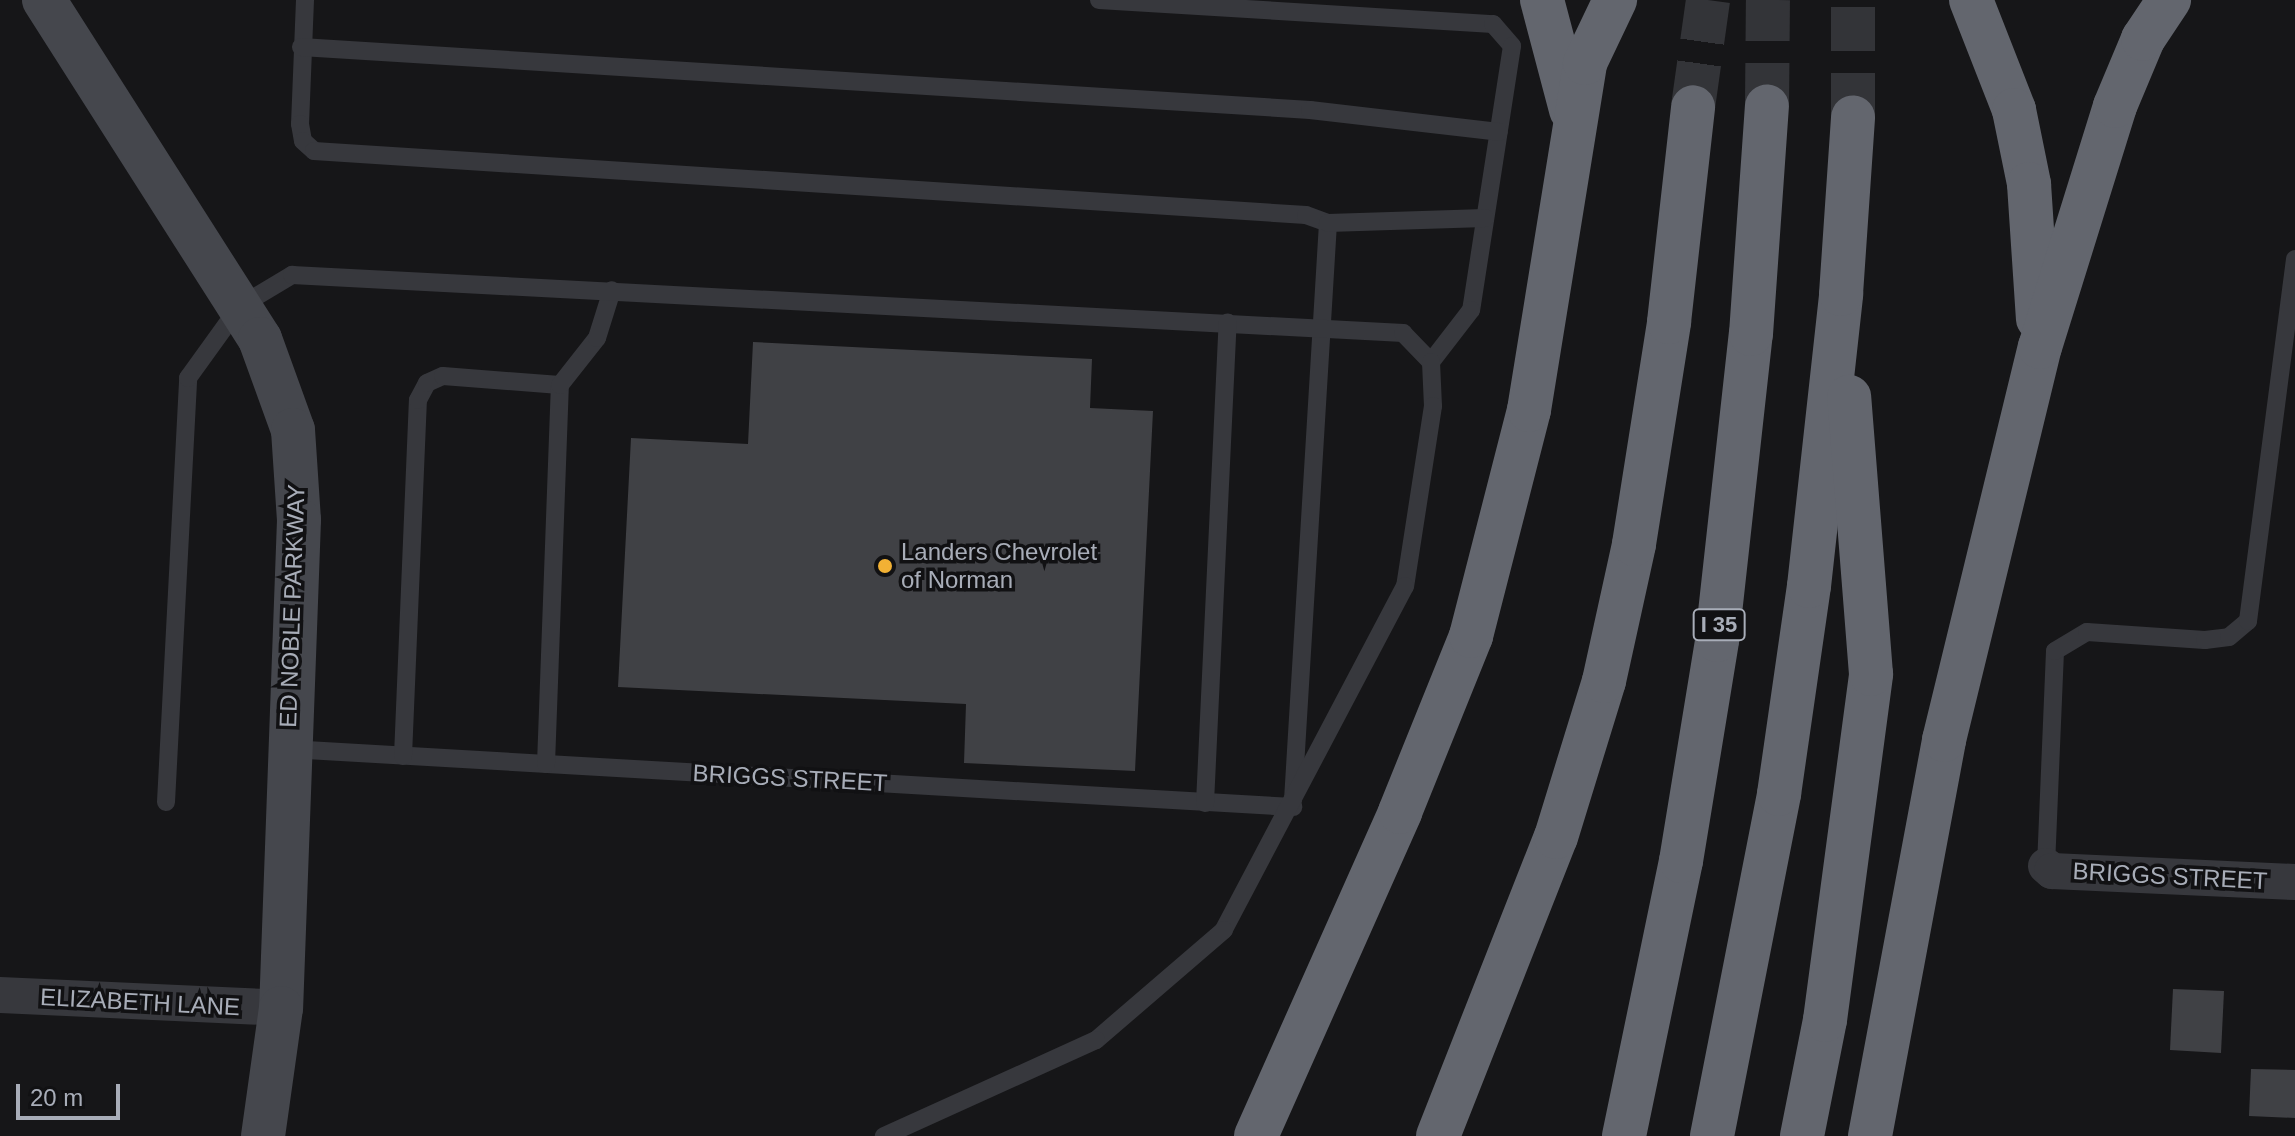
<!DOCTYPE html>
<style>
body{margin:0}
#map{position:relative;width:2295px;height:1136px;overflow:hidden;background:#161618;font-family:Arial,sans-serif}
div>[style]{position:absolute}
.building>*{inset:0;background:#404145}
.motorway-tunnel>*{height:44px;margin-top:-22px;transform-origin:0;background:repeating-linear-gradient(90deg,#333438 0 44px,transparent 0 66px)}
.service>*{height:18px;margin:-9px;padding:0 9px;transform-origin:9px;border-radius:9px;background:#37383d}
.minor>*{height:36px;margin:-18px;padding:0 18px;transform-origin:18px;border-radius:18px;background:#37383d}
.secondary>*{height:44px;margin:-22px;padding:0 22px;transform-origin:22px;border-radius:22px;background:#45474d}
.motorway>*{height:44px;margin:-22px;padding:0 22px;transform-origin:22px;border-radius:22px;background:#63666e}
.dots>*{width:22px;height:22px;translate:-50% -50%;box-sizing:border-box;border:4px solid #111113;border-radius:50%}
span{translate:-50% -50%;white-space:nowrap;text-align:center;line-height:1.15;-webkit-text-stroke:7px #111113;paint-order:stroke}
.shield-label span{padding:2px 6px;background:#111113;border:2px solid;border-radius:6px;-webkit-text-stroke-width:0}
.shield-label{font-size:22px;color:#a8adb8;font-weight:700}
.poi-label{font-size:24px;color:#a8adb8}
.left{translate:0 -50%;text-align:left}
.street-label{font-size:24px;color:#a8adb8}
.scale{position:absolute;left:16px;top:1084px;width:104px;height:36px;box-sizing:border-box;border:4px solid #a8adb8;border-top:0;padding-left:10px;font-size:24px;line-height:28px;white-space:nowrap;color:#a8adb8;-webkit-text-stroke:6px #111113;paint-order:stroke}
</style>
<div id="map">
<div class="building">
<div style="clip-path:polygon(753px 342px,1092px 359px,1090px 408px,1153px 411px,1135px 771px,964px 763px,966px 704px,618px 687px,631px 438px,748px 444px)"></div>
<div style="clip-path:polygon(2173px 989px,2224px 991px,2221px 1053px,2170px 1050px)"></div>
<div style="clip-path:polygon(2251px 1069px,2295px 1070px,2295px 1118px,2249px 1116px)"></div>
</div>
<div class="motorway-tunnel">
<div style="left:1693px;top:107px;width:108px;rotate:-82deg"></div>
<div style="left:1767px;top:107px;width:107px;rotate:-89.5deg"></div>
<div style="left:1853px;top:117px;width:117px;rotate:-90deg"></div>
</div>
<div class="service">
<div style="left:305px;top:0;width:124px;rotate:92.3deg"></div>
<div style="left:300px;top:124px;width:17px;rotate:80deg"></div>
<div style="left:303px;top:141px;width:15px;rotate:42deg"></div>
<div style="left:314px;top:151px;width:994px;rotate:3.69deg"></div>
<div style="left:1306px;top:215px;width:23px;rotate:20deg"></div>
<div style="left:1328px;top:223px;width:579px;rotate:93.47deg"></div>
<div style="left:1099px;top:0;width:395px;rotate:3.5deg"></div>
<div style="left:1493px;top:24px;width:29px;rotate:49deg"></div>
<div style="left:1512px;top:46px;width:267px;rotate:98.8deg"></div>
<div style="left:1471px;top:310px;width:66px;rotate:127.6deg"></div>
<div style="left:301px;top:47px;width:1011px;rotate:3.57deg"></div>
<div style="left:1310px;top:110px;width:190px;rotate:6.6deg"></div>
<div style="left:1328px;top:223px;width:157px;rotate:-1.8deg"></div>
<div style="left:289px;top:749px;width:1006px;rotate:3.31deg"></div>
<div style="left:403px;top:756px;width:356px;rotate:-87.6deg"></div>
<div style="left:418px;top:400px;width:19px;rotate:-62deg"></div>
<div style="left:427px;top:383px;width:17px;rotate:-24deg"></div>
<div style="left:443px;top:376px;width:117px;rotate:4.4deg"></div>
<div style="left:546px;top:764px;width:379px;rotate:-87.9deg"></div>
<div style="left:560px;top:385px;width:60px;rotate:-51.8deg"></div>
<div style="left:597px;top:338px;width:50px;rotate:-72.6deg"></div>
<div style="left:166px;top:802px;width:425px;rotate:-87deg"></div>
<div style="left:188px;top:378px;width:89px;rotate:-54.2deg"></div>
<div style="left:240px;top:306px;width:61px;rotate:-30.8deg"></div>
<div style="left:292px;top:275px;width:1113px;rotate:2.99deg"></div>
<div style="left:1403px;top:333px;width:40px;rotate:46deg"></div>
<div style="left:1431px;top:362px;width:44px;rotate:87.4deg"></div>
<div style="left:1433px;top:406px;width:182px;rotate:98.8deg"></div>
<div style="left:1405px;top:586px;width:389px;rotate:117.8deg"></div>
<div style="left:1224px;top:930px;width:169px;rotate:139.3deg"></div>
<div style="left:1096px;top:1040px;width:233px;rotate:155.6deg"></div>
<div style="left:1205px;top:803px;width:481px;rotate:-87.3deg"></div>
<div style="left:2046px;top:866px;width:215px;rotate:-87.6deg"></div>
<div style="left:2055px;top:651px;width:37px;rotate:-31deg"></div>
<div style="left:2087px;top:632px;width:118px;rotate:3.9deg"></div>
<div style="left:2205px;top:640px;width:24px;rotate:-7deg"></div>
<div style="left:2229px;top:637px;width:25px;rotate:-40deg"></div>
<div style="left:2248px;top:621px;width:365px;rotate:-82.6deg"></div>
</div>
<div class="minor">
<div style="left:2046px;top:866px;width:8px;rotate:40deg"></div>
<div style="left:2052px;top:871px;width:243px;rotate:2.6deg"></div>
<div style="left:0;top:995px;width:281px;rotate:2.6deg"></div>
</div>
<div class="secondary">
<div style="left:44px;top:0;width:402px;rotate:57.5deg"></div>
<div style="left:260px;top:339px;width:97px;rotate:70.1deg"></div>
<div style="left:293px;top:430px;width:90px;rotate:86.2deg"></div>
<div style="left:299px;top:520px;width:488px;rotate:92.1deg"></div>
<div style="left:281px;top:1008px;width:129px;rotate:98deg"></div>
</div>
<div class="motorway">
<div style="left:1542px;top:0;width:114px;rotate:75.2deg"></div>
<div style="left:1971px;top:0;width:118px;rotate:68.6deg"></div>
<div style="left:2014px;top:110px;width:76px;rotate:78.5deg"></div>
<div style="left:2029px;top:184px;width:135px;rotate:86.2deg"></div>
<div style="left:1256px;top:1136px;width:355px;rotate:-66deg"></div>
<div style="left:1400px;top:812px;width:190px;rotate:-68deg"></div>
<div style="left:1471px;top:636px;width:233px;rotate:-75.6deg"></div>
<div style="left:1529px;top:410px;width:351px;rotate:-80.8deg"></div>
<div style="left:1585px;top:63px;width:70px;rotate:-64.5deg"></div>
<div style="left:1438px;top:1136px;width:321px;rotate:-68.5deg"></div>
<div style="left:1556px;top:837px;width:163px;rotate:-72.9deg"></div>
<div style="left:1604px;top:681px;width:140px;rotate:-77.6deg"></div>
<div style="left:1634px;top:544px;width:225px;rotate:-81deg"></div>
<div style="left:1669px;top:322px;width:216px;rotate:-83.6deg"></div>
<div style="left:1624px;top:1136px;width:281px;rotate:-78.3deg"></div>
<div style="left:1681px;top:861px;width:224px;rotate:-80.7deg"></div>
<div style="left:1717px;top:640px;width:308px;rotate:-83.7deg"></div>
<div style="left:1751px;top:334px;width:228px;rotate:-86deg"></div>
<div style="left:1712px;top:1136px;width:349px;rotate:-78.9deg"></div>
<div style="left:1779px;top:794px;width:210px;rotate:-81.8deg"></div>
<div style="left:1809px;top:586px;width:294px;rotate:-83.7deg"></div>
<div style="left:1841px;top:294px;width:177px;rotate:-86.1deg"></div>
<div style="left:1802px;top:1136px;width:118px;rotate:-78.8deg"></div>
<div style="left:1825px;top:1020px;width:349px;rotate:-82.4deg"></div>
<div style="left:1871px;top:674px;width:278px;rotate:-94.5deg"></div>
<div style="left:1870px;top:1136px;width:403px;rotate:-79.4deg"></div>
<div style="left:1944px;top:740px;width:405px;rotate:-76.3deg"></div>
<div style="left:2040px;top:347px;width:252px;rotate:-72.7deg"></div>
<div style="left:2115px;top:106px;width:73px;rotate:-67.3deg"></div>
<div style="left:2143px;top:39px;width:47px;rotate:-56.3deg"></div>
</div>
<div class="dots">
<div style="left:885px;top:566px;background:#f2b134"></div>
</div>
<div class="shield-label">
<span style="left:1719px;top:625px">I 35</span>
</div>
<div class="poi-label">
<span class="left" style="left:901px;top:566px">Landers Chevrolet<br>of Norman</span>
</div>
<div class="street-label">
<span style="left:292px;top:606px;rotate:-88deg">ED NOBLE PARKWAY</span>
<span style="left:790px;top:778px;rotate:3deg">BRIGGS STREET</span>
<span style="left:2170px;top:876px;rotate:3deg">BRIGGS STREET</span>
<span style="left:140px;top:1002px;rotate:3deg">ELIZABETH LANE</span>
</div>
<div class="scale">20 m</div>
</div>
